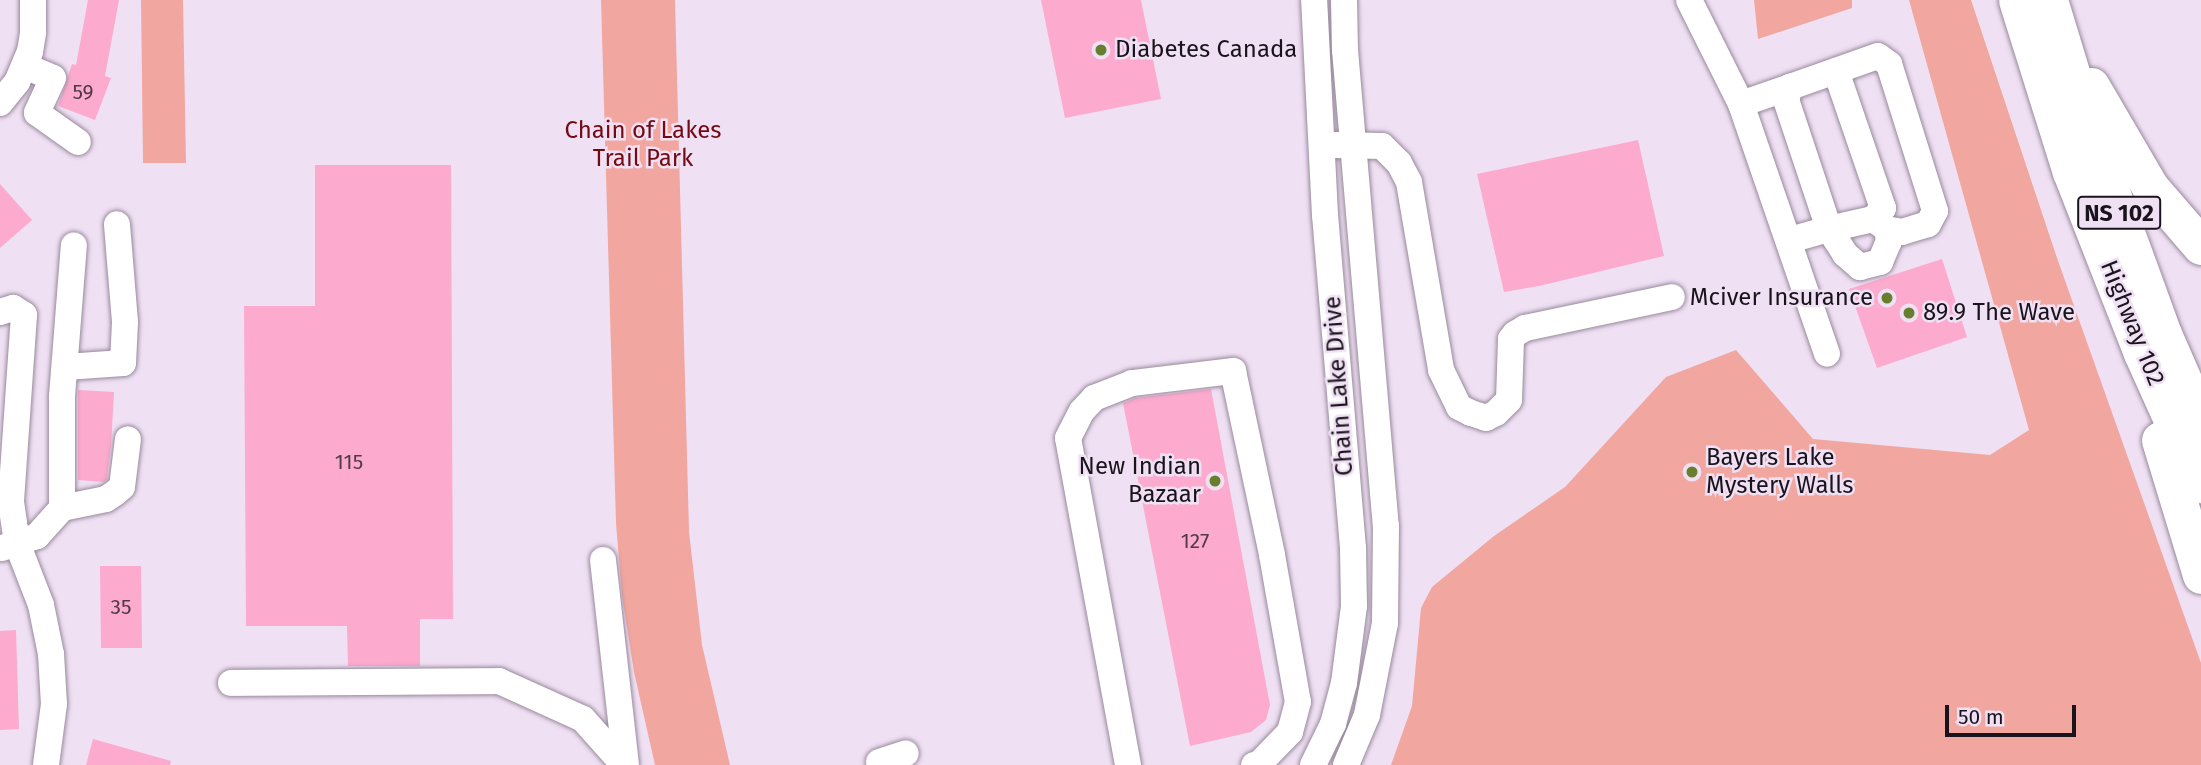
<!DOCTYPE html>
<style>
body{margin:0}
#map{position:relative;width:2201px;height:765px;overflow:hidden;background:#f0e0f4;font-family:"Fira Sans",sans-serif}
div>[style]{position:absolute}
.green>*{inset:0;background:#f1a69f}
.building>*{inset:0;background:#fcaace}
.roads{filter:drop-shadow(0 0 2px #98899c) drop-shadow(0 0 2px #98899c)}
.minor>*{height:26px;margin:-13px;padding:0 13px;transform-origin:13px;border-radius:13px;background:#fff}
.highway>*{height:37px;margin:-18.5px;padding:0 18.5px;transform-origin:18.5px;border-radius:18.5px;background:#fff}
.dots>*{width:19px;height:19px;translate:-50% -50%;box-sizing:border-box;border:4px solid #f0e0f4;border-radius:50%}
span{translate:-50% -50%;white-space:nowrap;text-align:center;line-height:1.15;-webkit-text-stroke:5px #f0e0f4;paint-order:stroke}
.number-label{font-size:21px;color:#523a48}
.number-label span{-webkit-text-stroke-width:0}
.shield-label span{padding:2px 5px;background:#f0e0f4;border:2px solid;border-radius:5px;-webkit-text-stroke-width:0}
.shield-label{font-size:23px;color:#19141b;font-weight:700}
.poi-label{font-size:24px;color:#19141b}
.left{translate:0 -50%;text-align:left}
.right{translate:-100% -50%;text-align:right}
.park-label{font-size:24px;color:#730a13}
.street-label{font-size:24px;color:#19141b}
.scale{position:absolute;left:1945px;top:705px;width:131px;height:32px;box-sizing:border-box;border:4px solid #19141b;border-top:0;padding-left:9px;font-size:21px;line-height:24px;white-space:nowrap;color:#19141b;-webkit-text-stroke:5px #f0e0f4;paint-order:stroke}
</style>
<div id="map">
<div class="green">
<div style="clip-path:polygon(141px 0,183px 0,186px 163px,143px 163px)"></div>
<div style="clip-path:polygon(601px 0,675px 0,689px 532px,702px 645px,730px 765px,655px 765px,634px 672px,622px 596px,616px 523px)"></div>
<div style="clip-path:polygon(1754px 0,1852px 0,1852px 8px,1758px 39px)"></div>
<div style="clip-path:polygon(1909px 0,1971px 0,2057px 258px,2201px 663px,2201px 765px,1391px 765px,1412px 706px,1421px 608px,1432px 587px,1494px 536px,1565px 487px,1666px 377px,1736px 350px,1813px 439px,1990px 455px,2029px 430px)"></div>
</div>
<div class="building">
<div style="clip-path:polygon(88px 0,119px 0,105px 76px,111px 78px,95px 120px,58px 106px,72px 64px,76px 65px)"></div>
<div style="clip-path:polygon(1041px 0,1141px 0,1161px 99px,1065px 118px)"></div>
<div style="clip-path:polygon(1638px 140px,1664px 256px,1539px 286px,1504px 292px,1477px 174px)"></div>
<div style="clip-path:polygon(315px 165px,451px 165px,453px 619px,420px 619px,420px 666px,348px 666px,347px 626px,246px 626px,244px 306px,315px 306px)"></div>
<div style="clip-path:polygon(0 184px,32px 220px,0 248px)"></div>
<div style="clip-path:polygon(1942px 259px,1967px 337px,1877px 368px,1849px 289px)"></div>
<div style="clip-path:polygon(1211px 389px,1270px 705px,1266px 720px,1251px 732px,1190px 746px,1123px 403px,1136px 398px)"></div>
<div style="clip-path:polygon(78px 390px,114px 392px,111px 446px,107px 479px,104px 482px,78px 480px)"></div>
<div style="clip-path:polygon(100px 566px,141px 566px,142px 648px,101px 648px)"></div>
<div style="clip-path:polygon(16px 630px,19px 729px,0 730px,0 631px)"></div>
<div style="clip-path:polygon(93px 739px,171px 761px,170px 765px,86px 765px)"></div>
</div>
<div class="roads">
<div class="minor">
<div style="left:1344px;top:0;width:50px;rotate:88.9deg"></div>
<div style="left:1345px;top:50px;width:478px;rotate:85.1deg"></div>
<div style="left:1386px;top:526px;width:97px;rotate:90.6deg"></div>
<div style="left:1385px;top:623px;width:94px;rotate:101.1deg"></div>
<div style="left:1367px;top:715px;width:54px;rotate:112.8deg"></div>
<div style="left:1689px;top:0;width:116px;rotate:63.4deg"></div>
<div style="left:1741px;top:104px;width:264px;rotate:71deg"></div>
<div style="left:25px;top:66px;width:30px;rotate:23deg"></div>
<div style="left:53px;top:78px;width:38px;rotate:115deg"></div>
<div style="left:37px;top:113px;width:50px;rotate:35.3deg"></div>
<div style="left:1836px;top:71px;width:145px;rotate:71.1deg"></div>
<div style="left:1883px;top:208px;width:15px;rotate:132deg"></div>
<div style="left:0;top:103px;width:27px;rotate:-51deg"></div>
<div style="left:17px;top:82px;width:33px;rotate:-67deg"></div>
<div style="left:30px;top:52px;width:20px;rotate:-81deg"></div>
<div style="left:33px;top:32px;width:32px;rotate:-90deg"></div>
<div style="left:1741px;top:104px;width:52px;rotate:-19.1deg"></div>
<div style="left:1336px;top:145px;width:46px;rotate:1.2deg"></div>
<div style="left:1382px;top:146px;width:24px;rotate:45deg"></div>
<div style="left:1399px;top:163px;width:21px;rotate:62deg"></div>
<div style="left:1409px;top:182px;width:191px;rotate:80.3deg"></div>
<div style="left:1441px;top:370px;width:41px;rotate:64.1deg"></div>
<div style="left:1459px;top:407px;width:13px;rotate:27deg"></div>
<div style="left:1471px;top:413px;width:16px;rotate:18deg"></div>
<div style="left:1486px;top:418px;width:11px;rotate:-27deg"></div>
<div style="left:1496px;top:413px;width:18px;rotate:-45deg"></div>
<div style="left:1509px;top:400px;width:61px;rotate:-88.1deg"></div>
<div style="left:1511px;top:339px;width:6px;rotate:-51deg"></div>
<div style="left:1515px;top:334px;width:12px;rotate:-31deg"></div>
<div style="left:1525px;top:328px;width:150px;rotate:-11.9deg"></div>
<div style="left:1790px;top:240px;width:41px;rotate:-15.8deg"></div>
<div style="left:1829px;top:229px;width:30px;rotate:57deg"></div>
<div style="left:1845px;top:254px;width:20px;rotate:41deg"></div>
<div style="left:1860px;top:267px;width:21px;rotate:-14deg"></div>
<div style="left:1880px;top:262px;width:23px;rotate:-67deg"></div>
<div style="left:1889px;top:241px;width:12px;rotate:-99deg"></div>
<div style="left:1887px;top:229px;width:17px;rotate:-144deg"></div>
<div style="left:1873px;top:219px;width:45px;rotate:167.2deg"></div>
<div style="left:1829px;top:229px;width:136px;rotate:-108.4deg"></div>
<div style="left:1786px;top:100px;width:14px;rotate:-73deg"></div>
<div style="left:1790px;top:87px;width:93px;rotate:-19.4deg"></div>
<div style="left:1878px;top:56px;width:14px;rotate:36deg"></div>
<div style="left:1889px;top:64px;width:154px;rotate:72.6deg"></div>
<div style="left:1935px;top:211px;width:15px;rotate:118deg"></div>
<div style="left:1928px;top:224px;width:27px;rotate:163deg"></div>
<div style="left:1902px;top:232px;width:15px;rotate:-169deg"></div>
<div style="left:0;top:312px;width:14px;rotate:-17deg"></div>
<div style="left:13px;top:308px;width:13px;rotate:32deg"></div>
<div style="left:24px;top:315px;width:187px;rotate:94deg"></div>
<div style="left:11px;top:502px;width:41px;rotate:81.7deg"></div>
<div style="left:17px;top:543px;width:66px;rotate:68.8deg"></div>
<div style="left:41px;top:605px;width:50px;rotate:78.5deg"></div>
<div style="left:51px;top:654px;width:50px;rotate:86.6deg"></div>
<div style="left:54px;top:704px;width:62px;rotate:97.5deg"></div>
<div style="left:66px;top:367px;width:57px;rotate:-4deg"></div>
<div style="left:123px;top:363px;width:41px;rotate:-87.2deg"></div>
<div style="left:125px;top:322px;width:98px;rotate:-94.7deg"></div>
<div style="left:62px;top:508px;width:45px;rotate:-11.6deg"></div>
<div style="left:106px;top:499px;width:11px;rotate:-34deg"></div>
<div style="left:115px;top:493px;width:9px;rotate:-41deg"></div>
<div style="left:122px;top:487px;width:48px;rotate:-82.9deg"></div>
<div style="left:2px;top:548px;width:37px;rotate:-19deg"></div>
<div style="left:37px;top:536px;width:38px;rotate:-48deg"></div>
<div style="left:62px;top:508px;width:112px;rotate:-90deg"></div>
<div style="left:62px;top:396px;width:151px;rotate:-85.5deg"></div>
<div style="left:603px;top:560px;width:206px;rotate:83.6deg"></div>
<div style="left:231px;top:683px;width:268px;rotate:-0.4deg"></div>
<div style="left:499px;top:681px;width:92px;rotate:24.3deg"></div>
<div style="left:583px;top:719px;width:62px;rotate:48.3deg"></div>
<div style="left:879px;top:762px;width:28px;rotate:-18deg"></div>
<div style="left:1128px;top:765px;width:332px;rotate:-100.4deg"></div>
<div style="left:1068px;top:438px;width:30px;rotate:-63deg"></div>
<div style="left:1082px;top:411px;width:18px;rotate:-47deg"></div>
<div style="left:1094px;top:398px;width:41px;rotate:-21.5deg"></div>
<div style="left:1132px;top:383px;width:102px;rotate:-6.8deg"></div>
<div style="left:1233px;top:371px;width:188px;rotate:78deg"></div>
<div style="left:1272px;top:555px;width:149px;rotate:80deg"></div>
<div style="left:1298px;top:702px;width:31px;rotate:105deg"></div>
<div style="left:1290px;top:732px;width:45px;rotate:134.1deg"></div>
<div style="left:1259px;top:764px;width:5px;rotate:169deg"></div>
<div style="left:1313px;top:765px;width:46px;rotate:-64deg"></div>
<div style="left:1333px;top:724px;width:42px;rotate:-75deg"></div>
<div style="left:1344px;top:683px;width:78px;rotate:-82.6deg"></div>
<div style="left:1354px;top:606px;width:58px;rotate:-91deg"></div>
<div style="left:1353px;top:548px;width:334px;rotate:-94.8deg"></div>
<div style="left:1325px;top:215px;width:215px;rotate:-92.9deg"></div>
</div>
<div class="highway">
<div style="left:2017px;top:0;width:180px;rotate:72.6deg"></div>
<div style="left:2071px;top:172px;width:194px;rotate:68.6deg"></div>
<div style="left:2142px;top:353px;width:144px;rotate:65.8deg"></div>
<div style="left:2049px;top:0;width:134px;rotate:73.1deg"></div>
<div style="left:2088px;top:128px;width:219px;rotate:70deg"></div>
<div style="left:2163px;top:334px;width:95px;rotate:66.4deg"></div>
<div style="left:2091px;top:86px;width:117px;rotate:59.7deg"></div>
<div style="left:2150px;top:187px;width:78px;rotate:49.2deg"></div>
<div style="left:2160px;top:440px;width:141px;rotate:73.1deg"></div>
</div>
</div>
<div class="dots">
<div style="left:1101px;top:50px;background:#697d2e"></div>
<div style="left:1887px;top:298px;background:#697d2e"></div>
<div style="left:1909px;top:313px;background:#697d2e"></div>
<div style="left:1692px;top:472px;background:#697d2e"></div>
<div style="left:1215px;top:481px;background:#697d2e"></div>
</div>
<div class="number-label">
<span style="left:83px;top:92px">59</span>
<span style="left:349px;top:462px">115</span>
<span style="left:1195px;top:541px">127</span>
<span style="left:121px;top:607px">35</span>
</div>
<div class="shield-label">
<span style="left:2119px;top:213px">NS 102</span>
</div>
<div class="poi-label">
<span class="left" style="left:1115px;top:50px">Diabetes Canada</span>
<span class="right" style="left:1873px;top:298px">Mciver Insurance</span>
<span class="left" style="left:1923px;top:313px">89.9 The Wave</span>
<span class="left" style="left:1706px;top:472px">Bayers Lake<br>Mystery Walls</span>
<span class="right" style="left:1201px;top:481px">New Indian<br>Bazaar</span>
</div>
<div class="park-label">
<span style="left:643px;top:145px">Chain of Lakes<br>Trail Park</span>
</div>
<div class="street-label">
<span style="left:2132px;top:323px;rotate:68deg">Highway 102</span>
<span style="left:1339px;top:386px;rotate:-94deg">Chain Lake Drive</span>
</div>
<div class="scale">50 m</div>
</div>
